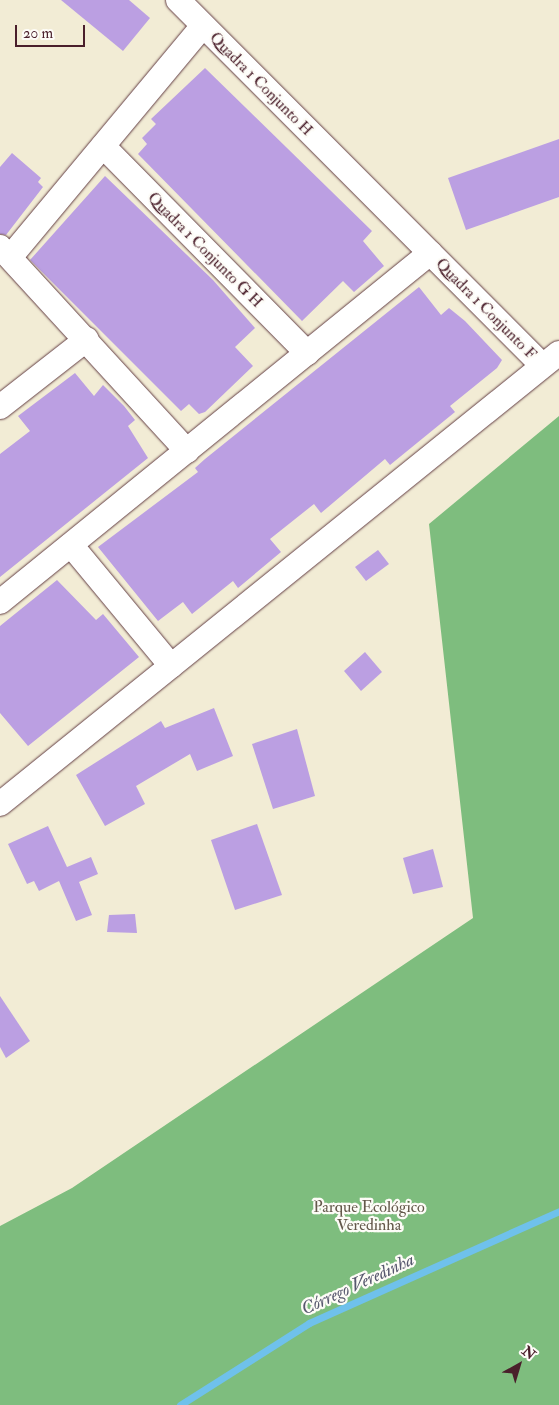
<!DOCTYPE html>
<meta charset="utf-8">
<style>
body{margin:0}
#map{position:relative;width:559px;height:1405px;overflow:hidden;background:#f2ecd5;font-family:"IM FELL Double Pica",serif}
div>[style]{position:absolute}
.forest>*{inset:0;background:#7ebd7e}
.stream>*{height:7px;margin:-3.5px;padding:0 3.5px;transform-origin:3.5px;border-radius:3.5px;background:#6fc1eb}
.building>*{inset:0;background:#bb9fe2}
.roads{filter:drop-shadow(0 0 1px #633e44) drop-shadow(0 0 1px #633e44)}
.minor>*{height:24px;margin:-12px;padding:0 12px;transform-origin:12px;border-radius:12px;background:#fff}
span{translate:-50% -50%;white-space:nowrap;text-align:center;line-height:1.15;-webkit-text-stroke:4.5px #fdfcf7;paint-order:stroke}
.street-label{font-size:16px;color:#4a1f2b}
.park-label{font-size:16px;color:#63584a}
.water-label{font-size:18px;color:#57586e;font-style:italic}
.north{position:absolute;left:494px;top:1340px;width:50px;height:50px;-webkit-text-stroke:4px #fdfcf7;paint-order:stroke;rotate:39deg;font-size:14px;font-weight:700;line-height:20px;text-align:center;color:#4a1f2b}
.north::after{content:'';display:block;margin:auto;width:18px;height:22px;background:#4a1f2b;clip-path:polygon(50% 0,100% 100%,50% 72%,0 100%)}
.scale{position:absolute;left:15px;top:25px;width:70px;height:22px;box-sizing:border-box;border:2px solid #4a1f2b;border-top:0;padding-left:6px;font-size:15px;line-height:18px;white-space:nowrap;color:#4a1f2b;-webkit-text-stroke:4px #fdfcf7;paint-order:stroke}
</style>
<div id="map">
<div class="forest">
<div style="clip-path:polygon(559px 416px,559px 1405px,0 1405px,0 1226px,72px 1188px,473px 918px,429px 524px)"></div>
</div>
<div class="stream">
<div style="left:180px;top:1405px;width:153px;rotate:-32.4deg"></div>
<div style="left:309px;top:1323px;width:274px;rotate:-24.1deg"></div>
</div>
<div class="building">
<div style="clip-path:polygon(61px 0,129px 0,150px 18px,123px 51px)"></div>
<div style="clip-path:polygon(205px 68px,372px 231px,363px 241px,384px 266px,354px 292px,343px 281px,302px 321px,138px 154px,147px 144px,142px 138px,156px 124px,151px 119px)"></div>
<div style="clip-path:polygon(559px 139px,559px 197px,466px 230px,448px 178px)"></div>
<div style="clip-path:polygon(12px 153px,41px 178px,38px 182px,43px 187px,6px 235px,0 234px,0 167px)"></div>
<div style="clip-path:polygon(105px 176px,213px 280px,255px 328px,235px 347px,253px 366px,205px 412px,199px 414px,189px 404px,181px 411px,30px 260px)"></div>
<div style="clip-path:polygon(419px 287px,441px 315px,449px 308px,465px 321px,502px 360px,497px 368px,450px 406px,455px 412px,390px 465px,385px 459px,321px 513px,314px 504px,270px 539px,281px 552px,238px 588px,233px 581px,192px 614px,183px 602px,158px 621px,98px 547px,198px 472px,195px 468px,205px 459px)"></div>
<div style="clip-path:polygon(75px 373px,94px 396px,103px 385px,124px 406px,135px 420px,128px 426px,148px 458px,0 577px,0 454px,30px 431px,18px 416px)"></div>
<div style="clip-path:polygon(378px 550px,389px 564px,366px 581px,355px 567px)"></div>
<div style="clip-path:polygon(57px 580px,96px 620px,103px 614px,139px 657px,28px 746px,0 713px,0 626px)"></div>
<div style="clip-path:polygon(365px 652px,382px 672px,361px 691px,344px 671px)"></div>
<div style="clip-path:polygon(214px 708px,233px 756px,197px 771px,190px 754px,136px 786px,145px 804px,105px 826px,76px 775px,161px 721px,165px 728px)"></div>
<div style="clip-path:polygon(297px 729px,315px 796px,273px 809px,252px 744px)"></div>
<div style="clip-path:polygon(257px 824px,282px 895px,235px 910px,211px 840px)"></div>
<div style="clip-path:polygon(48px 826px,67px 867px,91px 857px,98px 874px,79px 882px,92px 915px,76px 921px,59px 881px,39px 891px,34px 881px,27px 884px,8px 844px)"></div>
<div style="clip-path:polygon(433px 849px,443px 887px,413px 894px,403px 858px)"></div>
<div style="clip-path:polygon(135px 914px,137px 933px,107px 932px,109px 915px)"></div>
<div style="clip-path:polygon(0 996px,30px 1041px,6px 1058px,0 1047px)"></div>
</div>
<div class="roads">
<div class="minor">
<div style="left:178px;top:0;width:515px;rotate:45.08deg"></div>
<div style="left:103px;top:146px;width:291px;rotate:45.4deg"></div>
<div style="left:0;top:247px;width:277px;rotate:47.5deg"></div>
<div style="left:12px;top:255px;width:298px;rotate:-50.2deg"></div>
<div style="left:0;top:407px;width:110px;rotate:-38deg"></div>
<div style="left:71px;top:545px;width:157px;rotate:50.4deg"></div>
<div style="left:0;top:602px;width:554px;rotate:-39.06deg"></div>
<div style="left:0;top:804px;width:718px;rotate:-38.9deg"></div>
</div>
</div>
<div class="street-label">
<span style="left:261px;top:84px;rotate:45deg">Quadra 1 Conjunto H</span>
<span style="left:205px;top:250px;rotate:45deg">Quadra 1 Conjunto G H</span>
<span style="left:486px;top:309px;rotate:45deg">Quadra 1 Conjunto F</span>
</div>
<div class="park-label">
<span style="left:369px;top:1216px">Parque Ecológico<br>Veredinha</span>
</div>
<div class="water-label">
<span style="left:358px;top:1285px;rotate:-25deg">Córrego Veredinha</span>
</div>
<div class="north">N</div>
<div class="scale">20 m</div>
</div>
